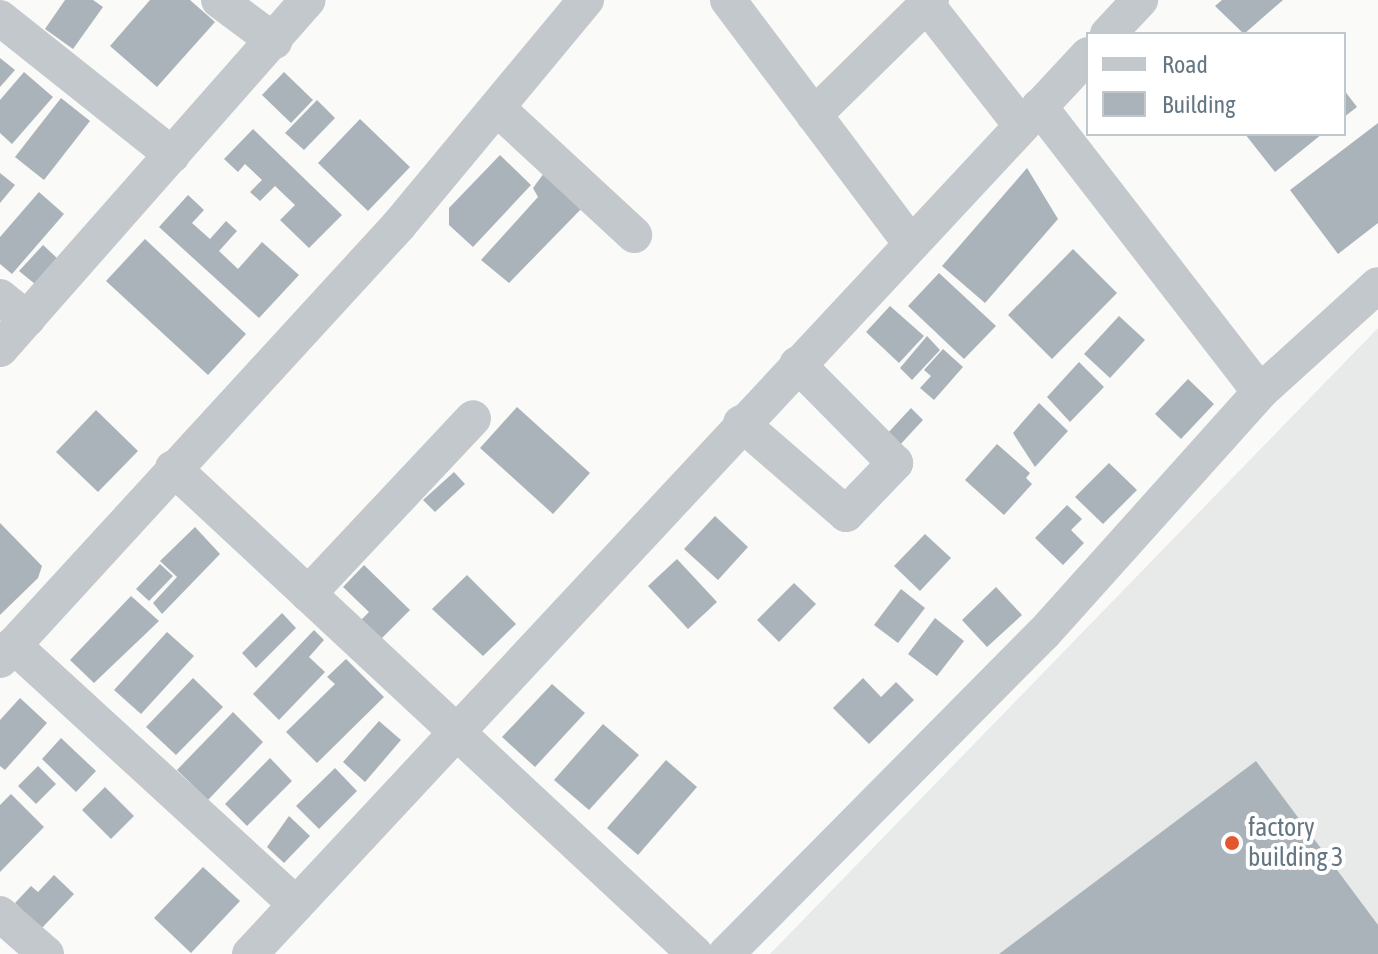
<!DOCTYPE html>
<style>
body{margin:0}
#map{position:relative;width:1378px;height:954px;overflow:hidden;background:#fafaf8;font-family:"Asap Condensed",sans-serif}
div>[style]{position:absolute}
.built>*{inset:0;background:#e8e9e9}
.building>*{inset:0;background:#aab3b9}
.minor>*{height:36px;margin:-18px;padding:0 18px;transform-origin:18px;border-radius:18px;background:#c3c8cc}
.dots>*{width:22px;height:22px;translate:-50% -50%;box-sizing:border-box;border:4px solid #fff;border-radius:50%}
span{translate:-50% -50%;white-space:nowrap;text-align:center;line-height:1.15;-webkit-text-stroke:8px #fff;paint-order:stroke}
.poi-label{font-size:26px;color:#657683}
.left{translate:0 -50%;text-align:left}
.legend{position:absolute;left:1086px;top:32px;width:260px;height:104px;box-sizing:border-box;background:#fff;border:2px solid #c1c8cd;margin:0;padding:10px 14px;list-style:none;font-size:24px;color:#657683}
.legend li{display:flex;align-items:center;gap:16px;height:40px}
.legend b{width:40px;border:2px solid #c1c8cd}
</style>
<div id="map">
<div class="built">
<div style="clip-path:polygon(1378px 328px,1378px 954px,770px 954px)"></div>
</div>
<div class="building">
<div style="clip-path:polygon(65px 0,93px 0,103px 7px,73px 49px,45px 29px)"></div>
<div style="clip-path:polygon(150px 0,190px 0,215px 22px,157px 87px,110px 46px)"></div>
<div style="clip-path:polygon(1222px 0,1283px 0,1244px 34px,1215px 6px)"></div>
<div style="clip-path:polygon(0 58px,15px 70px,0 87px)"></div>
<div style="clip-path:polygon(24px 72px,53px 97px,12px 144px,0 133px,0 100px)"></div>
<div style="clip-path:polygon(284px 72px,313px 100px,291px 123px,262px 95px)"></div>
<div style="clip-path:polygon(1344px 90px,1357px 107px,1344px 117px)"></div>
<div style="clip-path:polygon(61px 98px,90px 121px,44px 180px,15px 157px)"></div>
<div style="clip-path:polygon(317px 100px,335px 118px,304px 150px,285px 133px)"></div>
<div style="clip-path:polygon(360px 119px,410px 167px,368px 211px,318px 163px)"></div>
<div style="clip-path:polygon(1378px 123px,1378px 223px,1338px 254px,1290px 190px)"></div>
<div style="clip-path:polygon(253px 129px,342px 215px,309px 248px,280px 220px,295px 205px,275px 186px,260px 201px,250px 192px,262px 180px,245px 164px,238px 172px,224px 159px)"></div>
<div style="clip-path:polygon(1245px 134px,1322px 134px,1275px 172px)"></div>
<div style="clip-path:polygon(500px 155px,531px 185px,473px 247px,449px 225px,449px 208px)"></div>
<div style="clip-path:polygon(1027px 168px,1058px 219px,985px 303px,942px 266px)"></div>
<div style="clip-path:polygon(547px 169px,584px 206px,509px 283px,481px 260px,538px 197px,533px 188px)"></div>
<div style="clip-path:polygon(0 173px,15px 185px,0 203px)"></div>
<div style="clip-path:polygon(39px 192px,64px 214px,12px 274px,0 264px,0 237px)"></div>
<div style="clip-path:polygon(188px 195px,204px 210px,192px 223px,210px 239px,226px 221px,237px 231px,219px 251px,238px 269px,262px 242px,299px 275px,259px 318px,159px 227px)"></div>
<div style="clip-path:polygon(145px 239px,246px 334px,208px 375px,106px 281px)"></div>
<div style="clip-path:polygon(43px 245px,58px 259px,35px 284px,19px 271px)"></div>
<div style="clip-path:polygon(1073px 249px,1117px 293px,1052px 359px,1008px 315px)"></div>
<div style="clip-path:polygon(939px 273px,996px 326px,964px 359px,908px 306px)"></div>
<div style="clip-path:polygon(890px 306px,924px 336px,899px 363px,866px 332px)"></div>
<div style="clip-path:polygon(1119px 316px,1145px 340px,1110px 378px,1084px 354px)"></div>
<div style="clip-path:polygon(927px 336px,940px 350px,912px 380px,900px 368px)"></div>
<div style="clip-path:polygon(943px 349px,963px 367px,934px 400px,920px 388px,931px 376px,924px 370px)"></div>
<div style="clip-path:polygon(1079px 362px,1104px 387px,1070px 422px,1047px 397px)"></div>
<div style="clip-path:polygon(1188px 379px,1214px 404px,1181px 439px,1155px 414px)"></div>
<div style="clip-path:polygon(1039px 403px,1068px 431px,1035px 467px,1013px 433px)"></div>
<div style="clip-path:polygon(517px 407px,590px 473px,553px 514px,480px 448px)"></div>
<div style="clip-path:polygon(911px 408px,923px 420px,898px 447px,886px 435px)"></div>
<div style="clip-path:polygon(96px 410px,138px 451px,98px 492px,56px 452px)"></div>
<div style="clip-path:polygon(997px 444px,1030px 473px,1026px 478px,1032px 484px,1004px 515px,965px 480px)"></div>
<div style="clip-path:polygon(1109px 463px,1137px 490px,1103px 524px,1075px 497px)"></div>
<div style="clip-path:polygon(454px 472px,465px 484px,435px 512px,423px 500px)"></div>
<div style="clip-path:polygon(1067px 505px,1082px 519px,1071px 530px,1084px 543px,1063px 565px,1035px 538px)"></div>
<div style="clip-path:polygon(715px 516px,748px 547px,718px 580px,684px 549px)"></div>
<div style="clip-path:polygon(0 523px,42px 566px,38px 578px,0 615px)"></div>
<div style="clip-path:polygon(195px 527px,220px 554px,162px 614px,153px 603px,177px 577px,160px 561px)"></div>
<div style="clip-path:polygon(925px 534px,951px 558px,920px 591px,894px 566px)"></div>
<div style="clip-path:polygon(677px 559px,717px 602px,688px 629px,648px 586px)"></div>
<div style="clip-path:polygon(160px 564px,173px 576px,149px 601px,136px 589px)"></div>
<div style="clip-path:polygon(364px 565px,410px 610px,375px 645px,355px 626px,369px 612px,343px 587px)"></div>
<div style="clip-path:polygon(467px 575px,516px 624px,483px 656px,432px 609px)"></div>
<div style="clip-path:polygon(794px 583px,816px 604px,779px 642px,757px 620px)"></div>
<div style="clip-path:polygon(996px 587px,1022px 615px,987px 647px,962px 620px)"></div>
<div style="clip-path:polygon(901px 589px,925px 608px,898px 643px,874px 625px)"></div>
<div style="clip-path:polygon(131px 596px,159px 621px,94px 683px,70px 660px)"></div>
<div style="clip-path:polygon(282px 613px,296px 628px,256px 668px,242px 653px)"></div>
<div style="clip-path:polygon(935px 618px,964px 641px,937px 676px,908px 654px)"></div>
<div style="clip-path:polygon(314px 630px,324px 640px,309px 657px,325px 672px,279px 720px,253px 694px)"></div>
<div style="clip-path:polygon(167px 632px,194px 656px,141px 714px,114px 690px)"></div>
<div style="clip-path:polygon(346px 659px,384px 697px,317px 763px,286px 732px,335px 684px,327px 677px)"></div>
<div style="clip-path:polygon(193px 678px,223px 707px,176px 755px,146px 727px)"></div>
<div style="clip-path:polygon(863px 678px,881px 697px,896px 682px,914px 700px,869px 744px,833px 708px)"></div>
<div style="clip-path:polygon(552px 684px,585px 713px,535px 767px,502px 737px)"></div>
<div style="clip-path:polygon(20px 698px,47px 723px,5px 770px,0 766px,0 720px)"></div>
<div style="clip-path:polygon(233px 712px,263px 742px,208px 800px,177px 770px)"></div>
<div style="clip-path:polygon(379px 721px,401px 740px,365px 782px,343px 762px)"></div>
<div style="clip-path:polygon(603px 724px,639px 755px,589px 810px,554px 780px)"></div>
<div style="clip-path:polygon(61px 738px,96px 771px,76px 792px,42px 759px)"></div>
<div style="clip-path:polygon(270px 758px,292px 781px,247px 826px,225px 804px)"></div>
<div style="clip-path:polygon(666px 760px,697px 787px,638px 855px,607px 828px)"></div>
<div style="clip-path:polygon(1256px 761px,1378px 925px,1378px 954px,999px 954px)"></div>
<div style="clip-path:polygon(38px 766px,56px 784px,36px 804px,18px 786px)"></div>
<div style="clip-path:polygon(335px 768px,357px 791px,319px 829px,296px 806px)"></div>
<div style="clip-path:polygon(105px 787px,134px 816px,111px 839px,82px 810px)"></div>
<div style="clip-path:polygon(11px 794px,44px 827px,0 872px,0 805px)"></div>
<div style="clip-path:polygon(289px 816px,310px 836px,284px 863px,267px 847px)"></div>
<div style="clip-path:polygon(203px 867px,240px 901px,191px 953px,154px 918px)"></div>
<div style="clip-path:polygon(54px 875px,74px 894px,41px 929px,15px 903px,31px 886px,38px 892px)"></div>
</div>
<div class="minor">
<div style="left:219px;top:0;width:69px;rotate:36.7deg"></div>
<div style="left:728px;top:0;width:303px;rotate:53.1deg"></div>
<div style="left:923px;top:0;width:159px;rotate:51.9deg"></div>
<div style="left:0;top:18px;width:220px;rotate:38.5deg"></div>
<div style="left:1108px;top:34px;width:47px;rotate:-46.7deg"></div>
<div style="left:497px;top:108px;width:187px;rotate:42.8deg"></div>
<div style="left:814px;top:115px;width:164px;rotate:-44.5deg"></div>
<div style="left:0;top:297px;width:35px;rotate:39deg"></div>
<div style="left:0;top:349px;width:465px;rotate:-48.6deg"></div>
<div style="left:1260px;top:392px;width:159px;rotate:-42.2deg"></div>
<div style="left:741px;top:423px;width:139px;rotate:40.9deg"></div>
<div style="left:846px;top:514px;width:71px;rotate:-46.1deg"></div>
<div style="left:895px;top:463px;width:139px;rotate:-134.7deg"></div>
<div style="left:173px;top:468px;width:713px;rotate:42.95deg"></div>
<div style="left:308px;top:594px;width:241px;rotate:-46.8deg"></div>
<div style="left:13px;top:645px;width:384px;rotate:42.5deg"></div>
<div style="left:0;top:660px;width:590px;rotate:-47.47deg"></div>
<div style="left:399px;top:225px;width:293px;rotate:-50.3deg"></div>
<div style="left:0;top:914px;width:61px;rotate:41deg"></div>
<div style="left:250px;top:954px;width:1229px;rotate:-47.01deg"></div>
<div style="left:726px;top:954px;width:452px;rotate:-45.3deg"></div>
<div style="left:1044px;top:633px;width:324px;rotate:-48.1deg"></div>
<div style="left:1260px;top:392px;width:361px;rotate:-127.7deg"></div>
</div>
<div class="dots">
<div style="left:1232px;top:843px;background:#e4572e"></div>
</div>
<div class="poi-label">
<span class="left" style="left:1248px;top:843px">factory<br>building 3</span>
</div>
<ul class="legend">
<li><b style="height:10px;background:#c3c8cc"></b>Road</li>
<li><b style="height:22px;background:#aab3b9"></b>Building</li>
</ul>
</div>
